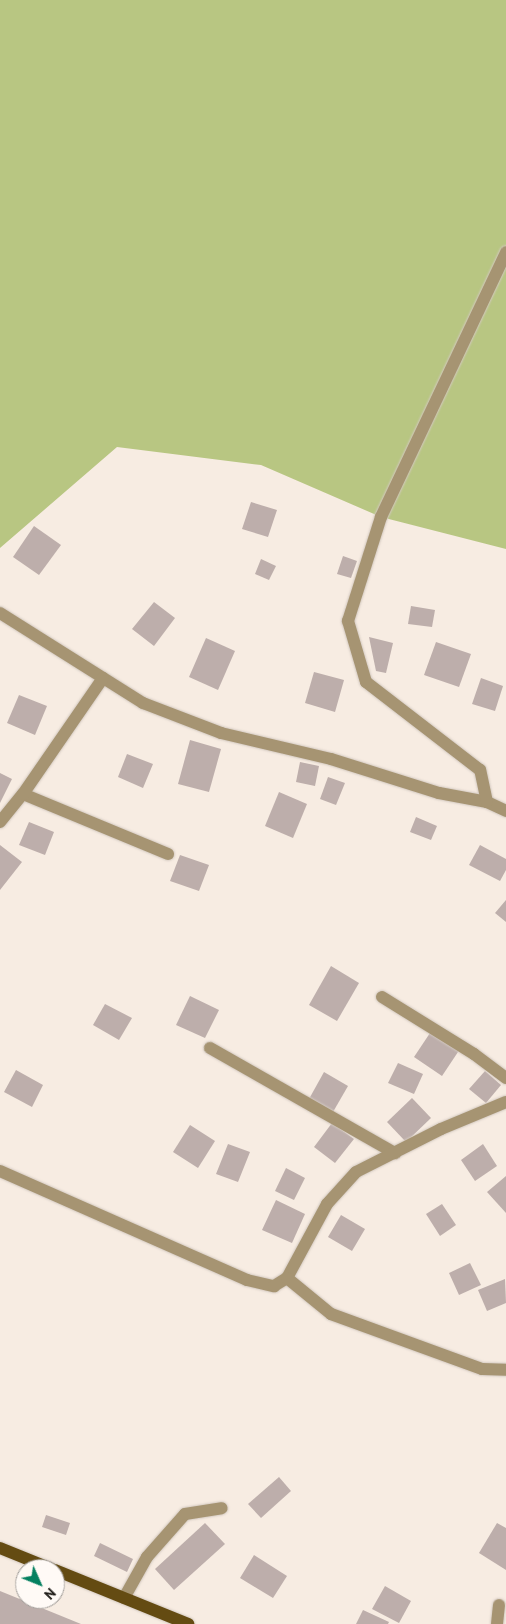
<!DOCTYPE html>
<style>
body{margin:0}
#map{position:relative;width:506px;height:1624px;overflow:hidden;background:#f7ece2;font-family:"PT Sans",sans-serif}
div>[style]{position:absolute}
.green>*{inset:0;background:#b8c682}
.building>*{inset:0;background:#bdaeab}
.roads{filter:drop-shadow(0 0 1px #d3c9c0) drop-shadow(0 0 1px #d3c9c0)}
.minor>*{height:12px;margin:-6px;padding:0 6px;transform-origin:6px;border-radius:6px;background:#a69472}
.major>*{height:12px;margin:-6px;padding:0 6px;transform-origin:6px;border-radius:6px;background:#644b12}
span{translate:-50% -50%;white-space:nowrap;text-align:center;line-height:1.15;-webkit-text-stroke:4.5px #fffaf6;paint-order:stroke}
.north{position:absolute;left:15px;top:1559px;width:50px;height:50px;box-sizing:border-box;background:#fffaf6;border:1px solid #a29e9a;border-radius:50%;rotate:134deg;font-size:14px;font-weight:700;line-height:20px;text-align:center;color:#171410}
.north::after{content:'';display:block;margin:auto;width:18px;height:22px;background:#048060;clip-path:polygon(50% 0,100% 100%,50% 72%,0 100%)}
</style>
<div id="map">
<div class="green">
<div style="clip-path:polygon(0 0,506px 0,506px 549px,381px 517px,261px 465px,117px 447px,0 548px)"></div>
</div>
<div class="building">
<div style="clip-path:polygon(251px 502px,277px 510px,268px 537px,242px 529px)"></div>
<div style="clip-path:polygon(34px 526px,61px 545px,39px 575px,13px 557px)"></div>
<div style="clip-path:polygon(343px 556px,357px 561px,351px 578px,337px 574px)"></div>
<div style="clip-path:polygon(261px 559px,276px 566px,269px 580px,255px 574px)"></div>
<div style="clip-path:polygon(154px 602px,175px 618px,154px 646px,132px 629px)"></div>
<div style="clip-path:polygon(411px 606px,435px 610px,432px 627px,408px 624px)"></div>
<div style="clip-path:polygon(369px 637px,393px 643px,386px 673px,376px 671px)"></div>
<div style="clip-path:polygon(206px 638px,235px 651px,218px 690px,189px 677px)"></div>
<div style="clip-path:polygon(436px 642px,471px 654px,459px 687px,424px 675px)"></div>
<div style="clip-path:polygon(314px 672px,344px 680px,335px 712px,305px 703px)"></div>
<div style="clip-path:polygon(481px 678px,503px 686px,495px 711px,472px 704px)"></div>
<div style="clip-path:polygon(19px 695px,47px 706px,35px 735px,7px 723px)"></div>
<div style="clip-path:polygon(190px 740px,221px 749px,209px 792px,178px 784px)"></div>
<div style="clip-path:polygon(127px 754px,153px 764px,143px 788px,118px 777px)"></div>
<div style="clip-path:polygon(300px 762px,319px 766px,315px 786px,296px 782px)"></div>
<div style="clip-path:polygon(0 773px,12px 779px,0 803px)"></div>
<div style="clip-path:polygon(328px 777px,345px 783px,336px 805px,320px 799px)"></div>
<div style="clip-path:polygon(279px 792px,307px 804px,293px 838px,265px 826px)"></div>
<div style="clip-path:polygon(416px 817px,437px 826px,431px 840px,410px 832px)"></div>
<div style="clip-path:polygon(29px 822px,54px 832px,45px 855px,19px 845px)"></div>
<div style="clip-path:polygon(0 845px,22px 862px,0 890px)"></div>
<div style="clip-path:polygon(480px 845px,506px 859px,506px 870px,500px 881px,469px 865px)"></div>
<div style="clip-path:polygon(180px 855px,209px 865px,199px 891px,170px 881px)"></div>
<div style="clip-path:polygon(506px 900px,506px 922px,495px 913px)"></div>
<div style="clip-path:polygon(331px 966px,359px 983px,337px 1021px,309px 1005px)"></div>
<div style="clip-path:polygon(190px 996px,219px 1010px,205px 1038px,176px 1025px)"></div>
<div style="clip-path:polygon(105px 1004px,132px 1018px,119px 1040px,93px 1025px)"></div>
<div style="clip-path:polygon(432px 1030px,460px 1049px,442px 1076px,414px 1057px)"></div>
<div style="clip-path:polygon(398px 1063px,423px 1074px,414px 1094px,388px 1083px)"></div>
<div style="clip-path:polygon(16px 1070px,43px 1085px,32px 1107px,4px 1092px)"></div>
<div style="clip-path:polygon(485px 1071px,501px 1085px,486px 1103px,469px 1089px)"></div>
<div style="clip-path:polygon(324px 1072px,348px 1086px,333px 1112px,309px 1099px)"></div>
<div style="clip-path:polygon(412px 1098px,431px 1118px,406px 1142px,387px 1122px)"></div>
<div style="clip-path:polygon(332px 1123px,354px 1139px,335px 1163px,314px 1147px)"></div>
<div style="clip-path:polygon(190px 1125px,215px 1141px,198px 1168px,173px 1152px)"></div>
<div style="clip-path:polygon(228px 1144px,250px 1152px,238px 1182px,216px 1174px)"></div>
<div style="clip-path:polygon(483px 1144px,497px 1166px,475px 1181px,461px 1160px)"></div>
<div style="clip-path:polygon(286px 1168px,305px 1178px,294px 1200px,275px 1191px)"></div>
<div style="clip-path:polygon(506px 1176px,506px 1213px,487px 1192px)"></div>
<div style="clip-path:polygon(276px 1200px,305px 1214px,292px 1243px,262px 1230px)"></div>
<div style="clip-path:polygon(442px 1204px,456px 1225px,440px 1236px,426px 1214px)"></div>
<div style="clip-path:polygon(341px 1215px,365px 1229px,352px 1251px,328px 1237px)"></div>
<div style="clip-path:polygon(470px 1263px,481px 1285px,459px 1295px,449px 1273px)"></div>
<div style="clip-path:polygon(505px 1279px,506px 1303px,487px 1311px,478px 1290px)"></div>
<div style="clip-path:polygon(279px 1477px,291px 1491px,261px 1518px,248px 1504px)"></div>
<div style="clip-path:polygon(46px 1515px,70px 1523px,66px 1535px,42px 1527px)"></div>
<div style="clip-path:polygon(205px 1523px,225px 1544px,174px 1590px,155px 1569px)"></div>
<div style="clip-path:polygon(497px 1523px,506px 1528px,506px 1570px,479px 1553px)"></div>
<div style="clip-path:polygon(100px 1543px,133px 1559px,127px 1572px,94px 1556px)"></div>
<div style="clip-path:polygon(254px 1555px,287px 1576px,273px 1598px,240px 1578px)"></div>
<div style="clip-path:polygon(385px 1586px,411px 1601px,399px 1623px,372px 1609px)"></div>
<div style="clip-path:polygon(0 1591px,81px 1624px,0 1624px)"></div>
<div style="clip-path:polygon(363px 1610px,389px 1622px,388px 1624px,356px 1624px)"></div>
</div>
<div class="roads">
<div class="minor">
<div style="left:0;top:613px;width:169px;rotate:32.2deg"></div>
<div style="left:143px;top:703px;width:84px;rotate:21deg"></div>
<div style="left:221px;top:733px;width:113px;rotate:13.3deg"></div>
<div style="left:331px;top:759px;width:113px;rotate:17.5deg"></div>
<div style="left:439px;top:793px;width:49px;rotate:10.6deg"></div>
<div style="left:487px;top:802px;width:21px;rotate:25deg"></div>
<div style="left:23px;top:794px;width:157px;rotate:22.5deg"></div>
<div style="left:487px;top:802px;width:33px;rotate:-102deg"></div>
<div style="left:480px;top:770px;width:144px;rotate:-142.3deg"></div>
<div style="left:366px;top:682px;width:64px;rotate:-106.4deg"></div>
<div style="left:348px;top:621px;width:109px;rotate:-72.4deg"></div>
<div style="left:381px;top:517px;width:293px;rotate:-64.7deg"></div>
<div style="left:0;top:822px;width:36px;rotate:-51deg"></div>
<div style="left:23px;top:794px;width:141px;rotate:-55.4deg"></div>
<div style="left:382px;top:997px;width:108px;rotate:31.8deg"></div>
<div style="left:474px;top:1054px;width:40px;rotate:37deg"></div>
<div style="left:210px;top:1048px;width:213px;rotate:29.6deg"></div>
<div style="left:0;top:1171px;width:270px;rotate:23.8deg"></div>
<div style="left:247px;top:1280px;width:28px;rotate:13deg"></div>
<div style="left:274px;top:1286px;width:15px;rotate:-32deg"></div>
<div style="left:287px;top:1278px;width:84px;rotate:-61.6deg"></div>
<div style="left:327px;top:1204px;width:43px;rotate:-47.8deg"></div>
<div style="left:356px;top:1172px;width:95px;rotate:-26.8deg"></div>
<div style="left:441px;top:1129px;width:70px;rotate:-22.6deg"></div>
<div style="left:287px;top:1278px;width:57px;rotate:39.3deg"></div>
<div style="left:331px;top:1314px;width:161px;rotate:20deg"></div>
<div style="left:482px;top:1369px;width:24px;rotate:2deg"></div>
<div style="left:124px;top:1598px;width:47px;rotate:-60.7deg"></div>
<div style="left:147px;top:1557px;width:57px;rotate:-48.5deg"></div>
<div style="left:185px;top:1514px;width:37px;rotate:-9deg"></div>
<div style="left:497px;top:1624px;width:19px;rotate:-84deg"></div>
</div>
<div class="major">
<div style="left:0;top:1548px;width:56px;rotate:22deg"></div>
<div style="left:55px;top:1570px;width:144px;rotate:22.1deg"></div>
</div>
</div>
<div class="north">N</div>
</div>
